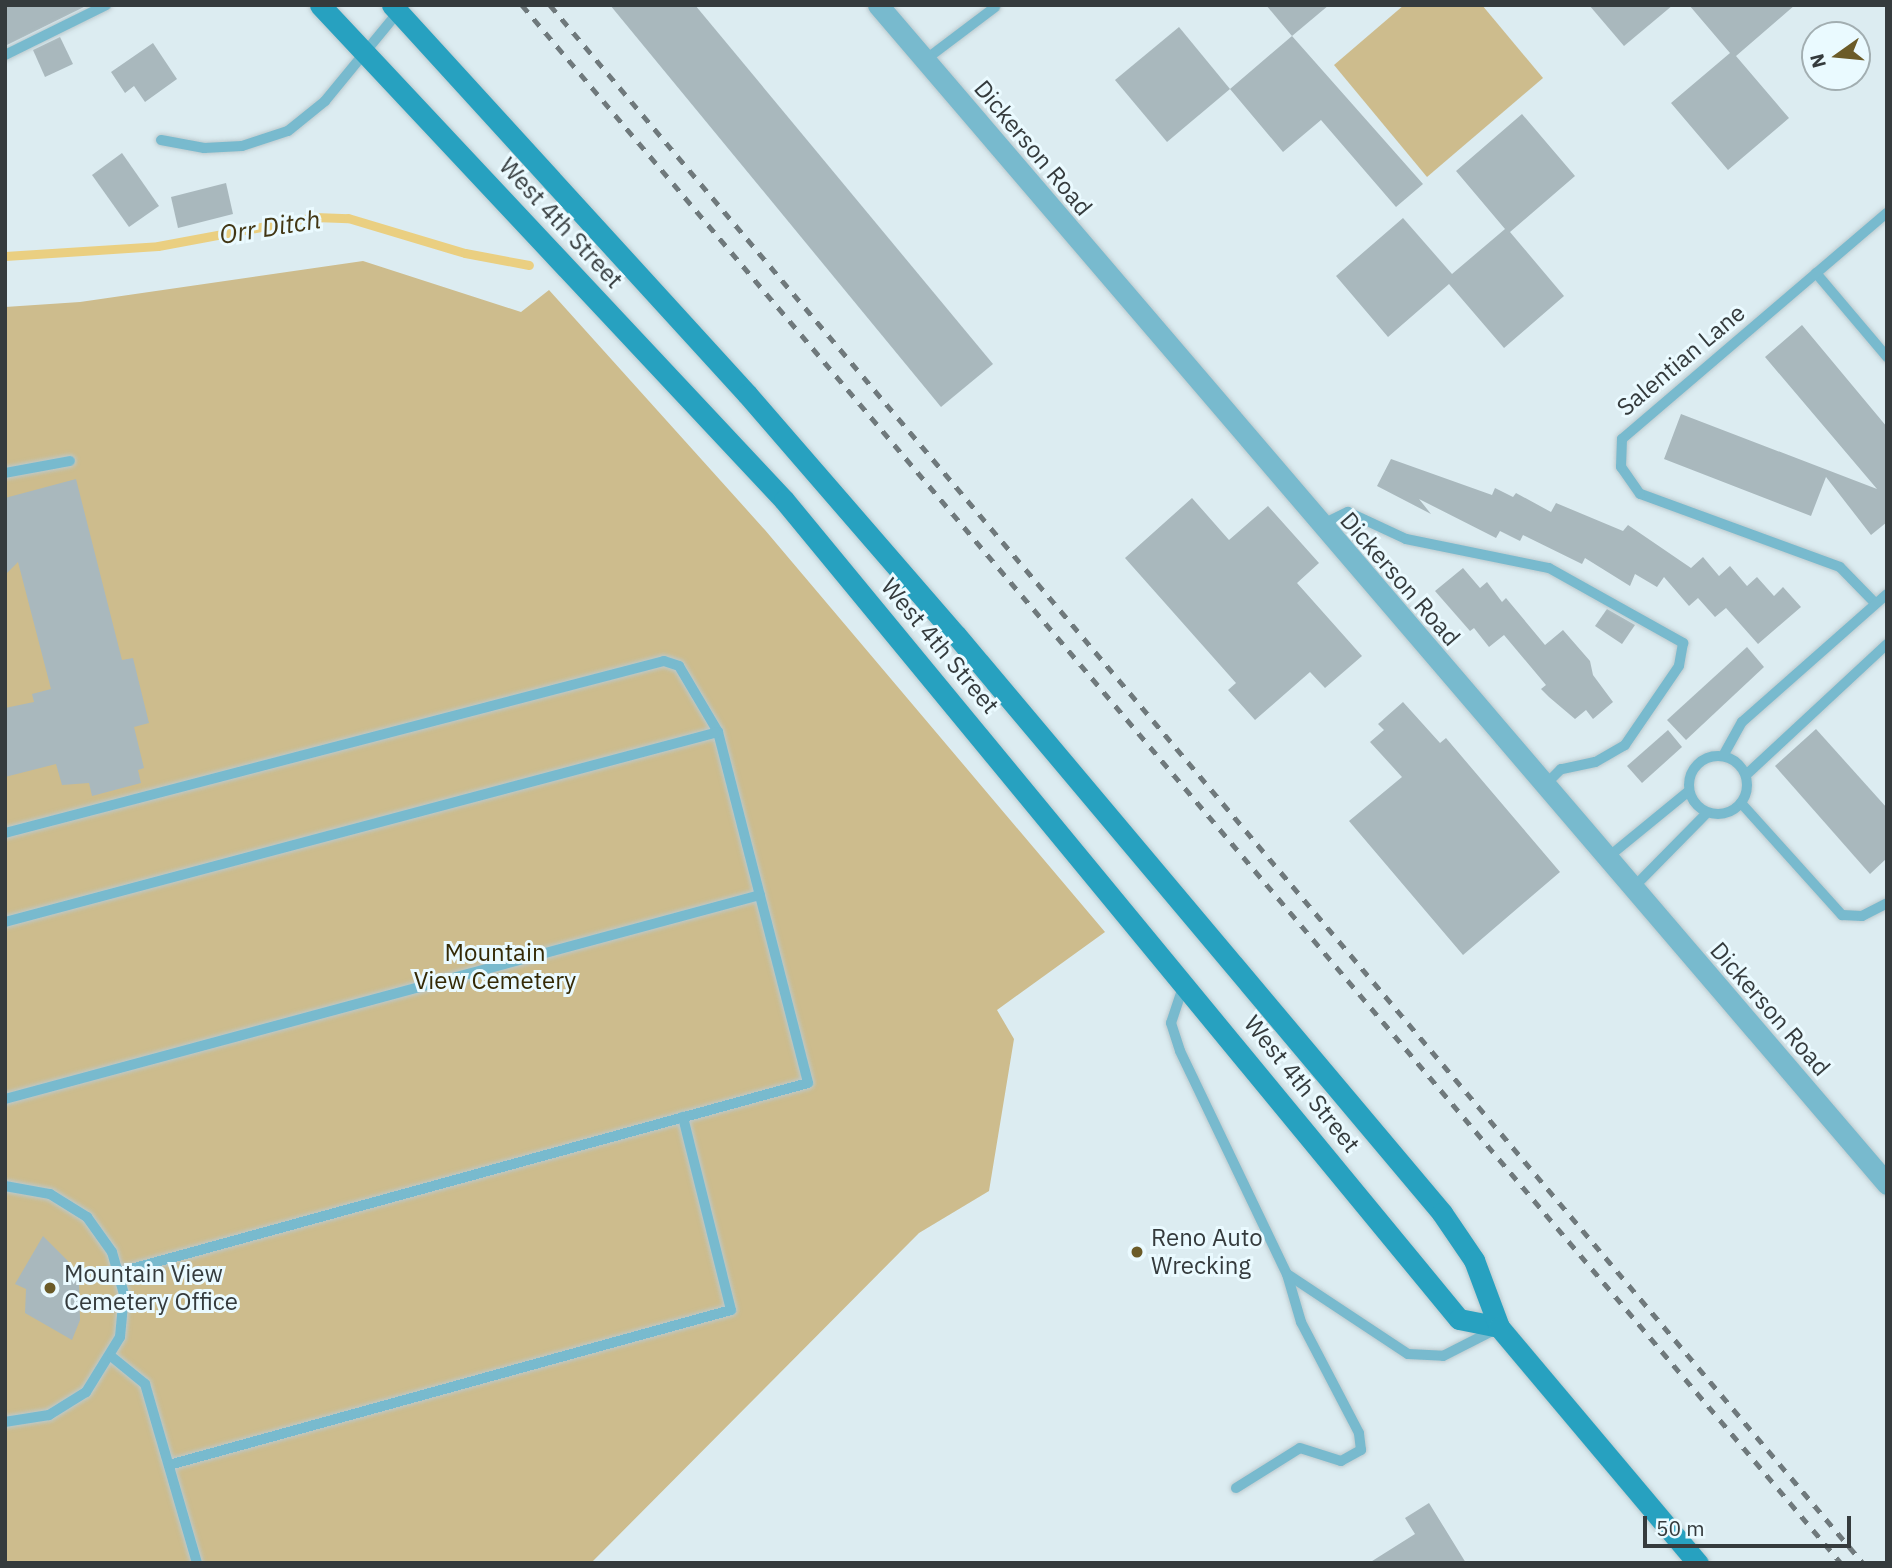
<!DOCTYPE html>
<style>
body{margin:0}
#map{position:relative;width:1892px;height:1568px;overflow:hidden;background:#dcecf1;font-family:"IBM Plex Sans",sans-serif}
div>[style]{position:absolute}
.green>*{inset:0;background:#cdbc8d}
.stream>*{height:9px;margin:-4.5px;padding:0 4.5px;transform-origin:4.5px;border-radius:4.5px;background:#eacf81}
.building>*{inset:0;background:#a9b8bd}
.roads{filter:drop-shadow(0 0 2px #bbc9cd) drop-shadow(0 0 2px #bbc9cd)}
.service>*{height:10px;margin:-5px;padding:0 5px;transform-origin:5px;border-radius:5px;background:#78bace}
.service>.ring{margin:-5px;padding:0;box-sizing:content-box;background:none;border:10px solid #78bace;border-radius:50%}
.minor>*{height:21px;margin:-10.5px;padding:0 10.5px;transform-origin:10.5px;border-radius:10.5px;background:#78bace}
.secondary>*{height:21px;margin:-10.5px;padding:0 10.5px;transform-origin:10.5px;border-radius:10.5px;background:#27a1c0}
.rail>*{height:5px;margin-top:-2.5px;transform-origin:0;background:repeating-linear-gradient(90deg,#6f797c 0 9px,transparent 0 18px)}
.dots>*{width:19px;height:19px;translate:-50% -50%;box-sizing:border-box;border:4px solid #eafaff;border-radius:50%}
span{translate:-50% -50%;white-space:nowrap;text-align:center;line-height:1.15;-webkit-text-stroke:6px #eafaff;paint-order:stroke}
.street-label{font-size:24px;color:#353b3d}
.park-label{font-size:24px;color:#342905}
.poi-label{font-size:24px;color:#353b3d}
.left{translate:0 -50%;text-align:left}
.water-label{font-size:26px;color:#423614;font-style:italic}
.frame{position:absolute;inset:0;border:7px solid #353b3d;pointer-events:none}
.north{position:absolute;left:1801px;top:21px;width:70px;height:70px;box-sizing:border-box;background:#eafaff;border:2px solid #a2aeb1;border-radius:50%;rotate:255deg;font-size:19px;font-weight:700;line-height:28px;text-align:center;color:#353b3d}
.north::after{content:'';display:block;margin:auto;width:24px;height:32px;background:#6b5b28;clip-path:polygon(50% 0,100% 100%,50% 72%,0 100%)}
.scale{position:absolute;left:1643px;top:1516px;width:208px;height:32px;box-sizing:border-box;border:4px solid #353b3d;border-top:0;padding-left:9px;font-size:21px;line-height:24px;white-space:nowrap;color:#353b3d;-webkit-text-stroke:5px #eafaff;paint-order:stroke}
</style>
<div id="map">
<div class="green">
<div style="clip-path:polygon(1404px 5px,1482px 5px,1543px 78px,1427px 177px,1334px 65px)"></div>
<div style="clip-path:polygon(363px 261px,521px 312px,549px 290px,765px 530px,1105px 932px,997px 1010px,1014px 1039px,989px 1191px,919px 1233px,591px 1563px,5px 1563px,5px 307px,80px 302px)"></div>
</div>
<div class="stream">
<div style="left:5px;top:256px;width:153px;rotate:-3.7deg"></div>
<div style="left:158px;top:246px;width:160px;rotate:-10.5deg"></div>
<div style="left:315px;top:217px;width:33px;rotate:2deg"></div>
<div style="left:348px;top:218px;width:122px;rotate:16.7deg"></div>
<div style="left:465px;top:253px;width:65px;rotate:10.6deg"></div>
</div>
<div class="building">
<div style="clip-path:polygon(5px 5px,88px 5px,5px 46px)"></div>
<div style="clip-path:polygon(610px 5px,695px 5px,993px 364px,941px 407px)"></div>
<div style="clip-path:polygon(1266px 5px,1329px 5px,1292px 36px)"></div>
<div style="clip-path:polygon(1589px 5px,1673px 5px,1624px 46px)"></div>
<div style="clip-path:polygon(1689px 5px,1795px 5px,1736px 56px,1789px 118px,1728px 170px,1671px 103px,1730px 53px)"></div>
<div style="clip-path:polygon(1179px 27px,1230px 89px,1167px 142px,1115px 80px)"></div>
<div style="clip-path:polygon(1292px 36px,1423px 184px,1396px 207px,1321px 120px,1283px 152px,1230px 89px)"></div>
<div style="clip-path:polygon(60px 37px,73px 64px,45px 77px,33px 50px)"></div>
<div style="clip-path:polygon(153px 43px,177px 79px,145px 102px,134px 86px,125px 93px,111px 72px)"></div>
<div style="clip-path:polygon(1522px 114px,1575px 176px,1510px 232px,1564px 296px,1504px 348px,1449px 284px,1388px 337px,1336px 276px,1403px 218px,1452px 274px,1505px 229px,1456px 171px)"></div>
<div style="clip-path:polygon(122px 153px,159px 206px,129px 227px,92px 175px)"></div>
<div style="clip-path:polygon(226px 183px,233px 214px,178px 228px,171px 197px)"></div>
<div style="clip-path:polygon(1802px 325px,1887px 427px,1887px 522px,1871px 535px,1826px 477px,1811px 516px,1664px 459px,1681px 414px,1877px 489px,1765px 357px)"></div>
<div style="clip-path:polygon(1391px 459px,1492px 495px,1495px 488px,1513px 497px,1516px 493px,1551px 512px,1556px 503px,1623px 531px,1628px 525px,1691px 568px,1703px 557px,1719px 576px,1730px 566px,1747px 586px,1757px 577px,1774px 596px,1783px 587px,1801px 607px,1758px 644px,1726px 608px,1715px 617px,1698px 598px,1689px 606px,1664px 577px,1657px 587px,1635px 574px,1630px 586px,1585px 558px,1582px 564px,1523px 535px,1520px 541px,1500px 531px,1496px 538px,1419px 499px,1431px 514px,1377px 486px)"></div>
<div style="clip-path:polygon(76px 479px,122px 660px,133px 658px,149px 723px,134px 727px,144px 768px,138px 770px,141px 783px,92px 796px,89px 783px,62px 785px,56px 764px,5px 777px,5px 708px,34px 702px,32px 694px,51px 689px,18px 562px,5px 575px,5px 498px)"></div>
<div style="clip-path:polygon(1192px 498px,1229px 540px,1268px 506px,1319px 563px,1297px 583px,1362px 656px,1325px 688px,1310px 672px,1255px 720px,1228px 690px,1236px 683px,1125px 558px)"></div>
<div style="clip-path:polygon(1463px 568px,1480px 588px,1487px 582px,1502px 602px,1506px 598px,1545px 645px,1563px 630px,1590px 661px,1593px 675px,1613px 702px,1593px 719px,1586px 710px,1575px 719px,1549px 697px,1541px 689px,1546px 685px,1504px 635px,1489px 647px,1474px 628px,1470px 631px,1435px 591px)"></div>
<div style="clip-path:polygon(1607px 609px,1635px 625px,1622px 644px,1595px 626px)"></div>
<div style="clip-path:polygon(1747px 647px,1764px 667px,1686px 740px,1667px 720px)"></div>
<div style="clip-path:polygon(1403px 702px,1440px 743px,1446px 738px,1560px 872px,1463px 955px,1349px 821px,1402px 777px,1370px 742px,1384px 730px,1378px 724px)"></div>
<div style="clip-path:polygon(1816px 729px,1887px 808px,1887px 858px,1870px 874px,1775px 766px)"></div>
<div style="clip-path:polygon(1668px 730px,1682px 747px,1642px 783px,1627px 766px)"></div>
<div style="clip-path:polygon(43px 1236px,68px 1261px,79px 1283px,80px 1320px,72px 1340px,25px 1313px,26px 1289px,15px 1284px)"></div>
<div style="clip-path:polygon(1429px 1503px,1466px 1563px,1369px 1563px,1415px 1534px,1405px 1518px)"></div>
</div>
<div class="roads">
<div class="service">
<div style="left:5px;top:55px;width:113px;rotate:-26.3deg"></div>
<div style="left:925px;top:60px;width:88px;rotate:-37.1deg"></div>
<div style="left:161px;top:140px;width:44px;rotate:10.5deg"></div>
<div style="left:204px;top:148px;width:38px;rotate:-3deg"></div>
<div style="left:242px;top:146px;width:48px;rotate:-18.1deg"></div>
<div style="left:288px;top:131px;width:48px;rotate:-39deg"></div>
<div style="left:325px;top:101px;width:115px;rotate:-50.6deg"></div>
<div style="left:1816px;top:273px;width:110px;rotate:49.8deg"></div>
<div style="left:5px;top:473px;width:66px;rotate:-10.5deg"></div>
<div style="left:1321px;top:525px;width:30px;rotate:-26deg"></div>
<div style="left:1348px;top:512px;width:64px;rotate:25deg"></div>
<div style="left:1406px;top:539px;width:146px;rotate:11.5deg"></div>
<div style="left:1549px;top:568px;width:154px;rotate:29.2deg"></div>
<div style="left:1683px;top:643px;width:23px;rotate:100deg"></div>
<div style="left:1679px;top:666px;width:96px;rotate:124.4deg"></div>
<div style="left:1625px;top:745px;width:34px;rotate:150deg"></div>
<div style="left:1595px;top:762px;width:35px;rotate:168deg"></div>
<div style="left:1561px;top:769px;width:25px;rotate:135deg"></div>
<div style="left:1875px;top:603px;width:50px;rotate:-134.2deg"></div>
<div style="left:1840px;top:567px;width:213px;rotate:-159.9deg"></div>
<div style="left:1640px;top:494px;width:33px;rotate:-125deg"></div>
<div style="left:1621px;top:467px;width:28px;rotate:-88deg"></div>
<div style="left:1622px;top:439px;width:348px;rotate:-40.5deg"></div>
<div class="ring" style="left:1689px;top:756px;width:48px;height:48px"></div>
<div style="left:1723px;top:756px;width:39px;rotate:-61deg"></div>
<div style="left:1742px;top:722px;width:193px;rotate:-41.4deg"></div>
<div style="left:1746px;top:775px;width:192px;rotate:-42.9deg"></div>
<div style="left:1741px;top:803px;width:151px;rotate:48deg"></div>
<div style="left:1842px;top:915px;width:20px;rotate:3deg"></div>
<div style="left:1862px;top:916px;width:28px;rotate:-27deg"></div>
<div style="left:5px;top:833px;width:681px;rotate:-14.63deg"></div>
<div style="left:664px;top:661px;width:16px;rotate:18deg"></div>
<div style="left:679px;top:666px;width:77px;rotate:59.4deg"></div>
<div style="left:718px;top:732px;width:362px;rotate:75.6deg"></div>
<div style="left:808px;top:1083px;width:713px;rotate:164.64deg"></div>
<div style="left:1607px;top:858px;width:106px;rotate:-39.3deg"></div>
<div style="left:1631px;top:890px;width:108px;rotate:-45.4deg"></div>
<div style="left:5px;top:922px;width:738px;rotate:-14.92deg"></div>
<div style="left:1184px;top:984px;width:41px;rotate:108.4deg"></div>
<div style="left:1171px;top:1023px;width:29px;rotate:72deg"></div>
<div style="left:1180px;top:1051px;width:247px;rotate:64.4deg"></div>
<div style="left:1287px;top:1274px;width:145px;rotate:33.5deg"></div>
<div style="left:1408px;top:1354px;width:35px;rotate:3deg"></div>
<div style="left:1443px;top:1356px;width:59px;rotate:-27deg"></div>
<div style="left:5px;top:1099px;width:782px;rotate:-15.12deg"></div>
<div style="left:5px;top:1186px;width:46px;rotate:10.1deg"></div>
<div style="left:50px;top:1194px;width:44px;rotate:31.9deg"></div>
<div style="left:87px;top:1217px;width:43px;rotate:54.5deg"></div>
<div style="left:112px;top:1252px;width:44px;rotate:74.1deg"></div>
<div style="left:124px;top:1294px;width:43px;rotate:95.3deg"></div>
<div style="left:120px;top:1337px;width:65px;rotate:121.7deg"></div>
<div style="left:86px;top:1392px;width:44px;rotate:148.1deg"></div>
<div style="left:49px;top:1415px;width:45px;rotate:171deg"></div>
<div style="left:112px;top:1357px;width:43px;rotate:39.3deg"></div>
<div style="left:145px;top:1384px;width:186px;rotate:73.8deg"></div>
<div style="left:169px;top:1465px;width:583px;rotate:-15.42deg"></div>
<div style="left:731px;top:1310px;width:199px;rotate:-104deg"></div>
<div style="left:1236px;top:1488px;width:75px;rotate:-32deg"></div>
<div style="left:1300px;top:1448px;width:43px;rotate:17.6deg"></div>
<div style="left:1341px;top:1461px;width:23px;rotate:-29deg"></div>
<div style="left:1361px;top:1450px;width:17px;rotate:-97deg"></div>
<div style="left:1359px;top:1433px;width:125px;rotate:-117.6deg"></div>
<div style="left:1301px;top:1322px;width:50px;rotate:-106.3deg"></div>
</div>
<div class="minor">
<div style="left:878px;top:5px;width:1552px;rotate:49.44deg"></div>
</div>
<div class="secondary">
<div style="left:320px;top:5px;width:678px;rotate:46.85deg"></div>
<div style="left:784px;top:500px;width:1061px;rotate:50.51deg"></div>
<div style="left:1459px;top:1319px;width:41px;rotate:11.3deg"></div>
<div style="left:392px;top:5px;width:527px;rotate:47.62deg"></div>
<div style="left:747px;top:394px;width:319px;rotate:49.1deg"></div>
<div style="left:956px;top:635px;width:755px;rotate:49.94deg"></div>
<div style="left:1442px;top:1213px;width:57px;rotate:55.8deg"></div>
<div style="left:1474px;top:1260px;width:72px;rotate:69.5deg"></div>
<div style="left:1499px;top:1327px;width:309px;rotate:49.9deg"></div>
</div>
</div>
<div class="rail">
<div style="left:522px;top:5px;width:2041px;rotate:49.75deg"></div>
<div style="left:550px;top:5px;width:2037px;rotate:49.88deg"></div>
</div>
<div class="dots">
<div style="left:1137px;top:1252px;background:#6b5b28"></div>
<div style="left:50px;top:1288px;background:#6b5b28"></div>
</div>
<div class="street-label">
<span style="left:1033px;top:148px;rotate:50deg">Dickerson Road</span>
<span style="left:561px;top:223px;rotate:47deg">West 4th Street</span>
<span style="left:1681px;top:360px;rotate:-40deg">Salentian Lane</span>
<span style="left:1400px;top:579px;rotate:49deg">Dickerson Road</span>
<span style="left:940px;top:646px;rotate:50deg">West 4th Street</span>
<span style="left:1770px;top:1009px;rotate:49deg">Dickerson Road</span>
<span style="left:1302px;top:1084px;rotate:51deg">West 4th Street</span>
</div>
<div class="park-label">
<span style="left:495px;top:967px">Mountain<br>View Cemetery</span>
</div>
<div class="poi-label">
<span class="left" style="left:1151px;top:1252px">Reno Auto<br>Wrecking</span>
<span class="left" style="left:64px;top:1288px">Mountain View<br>Cemetery Office</span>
</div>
<div class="water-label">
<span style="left:270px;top:227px;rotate:-9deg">Orr Ditch</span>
</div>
<div class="frame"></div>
<div class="north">N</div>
<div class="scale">50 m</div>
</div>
